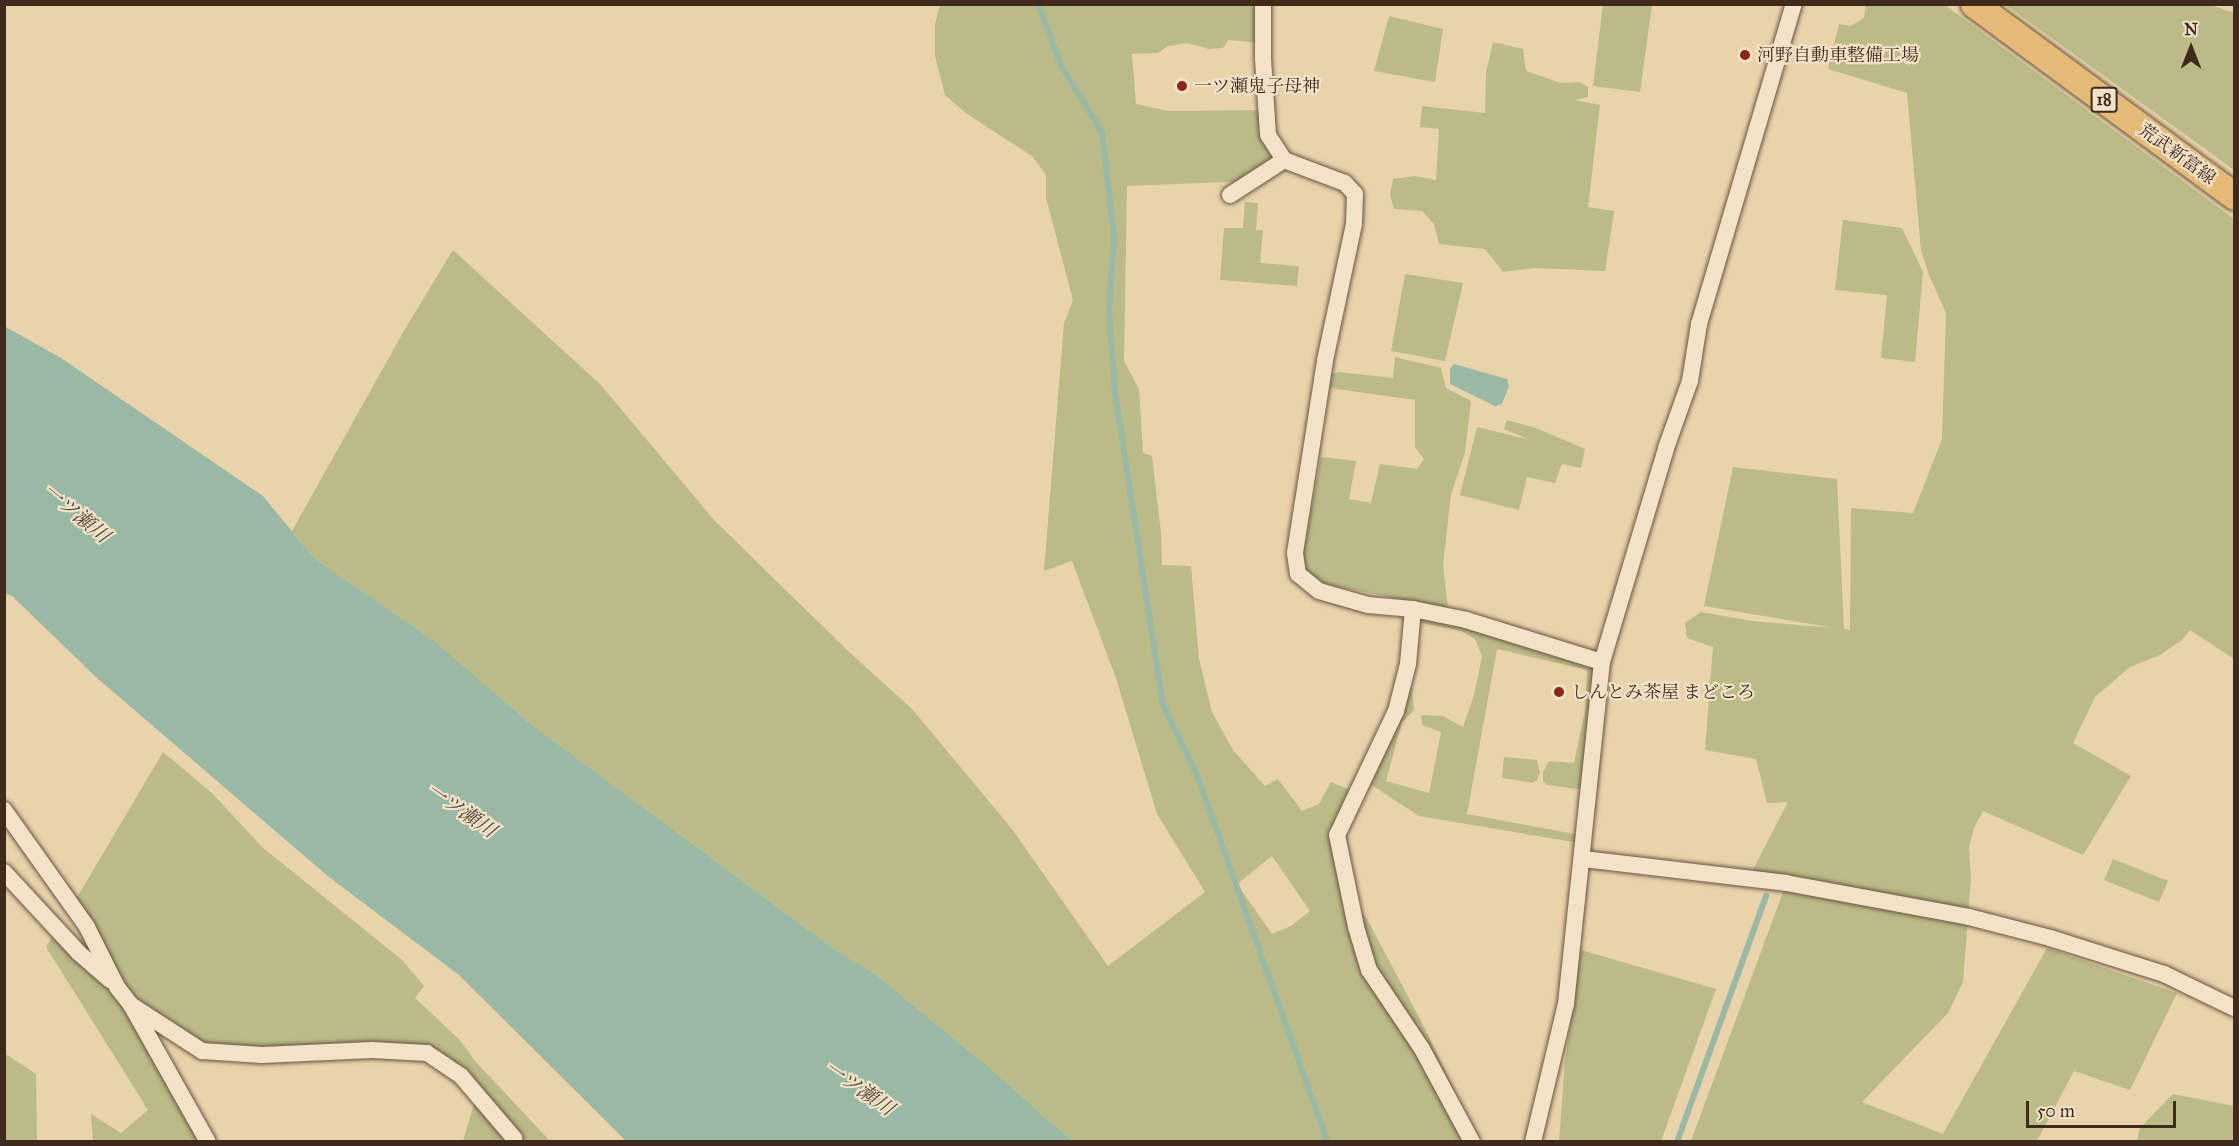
<!DOCTYPE html>
<meta charset="utf-8">
<style>
body{margin:0}
#map{position:relative;width:2239px;height:1146px;overflow:hidden;background:#e9d3ab;font-family:"IM FELL Great Primer","Noto Serif JP",serif}
div>[style]{position:absolute}
.green>*{inset:0;background:#babb87}
.water>*{inset:0;background:#99b9a4}
.stream>*{height:6px;margin:-3px;padding:0 3px;transform-origin:3px;border-radius:3px;background:#99b9a4}
.roads{filter:drop-shadow(0 0 2px #6a5440) drop-shadow(0 0 2px #6a5440)}
.street>*{height:16px;margin:-8px;padding:0 8px;transform-origin:8px;border-radius:8px;background:#f1e2c8}
.primary>*{height:27px;margin:-13.5px;padding:0 13.5px;transform-origin:13.5px;border-radius:13.5px;background:#e4ba76}
.dots>*{width:16px;height:16px;translate:-50% -50%;box-sizing:border-box;border:3px solid #f1e2c8;border-radius:50%}
span{translate:-50% -50%;white-space:nowrap;text-align:center;line-height:1.15;-webkit-text-stroke:4.5px #f1e2c8;paint-order:stroke}
.shield-label span{padding:2px 4px;background:#f1e2c8;border:2px solid;border-radius:4px;-webkit-text-stroke-width:0}
.shield-label{font-size:16px;color:#3f2a1d;font-weight:700}
.poi-label{font-size:18px;color:#3f2a1d}
.left{translate:0 -50%;text-align:left}
.street-label{font-size:18px;color:#3f2a1d}
.water-label{font-size:20px;color:#514738;font-style:italic}
.frame{position:absolute;inset:0;border:6px solid #3f2a1d;pointer-events:none}
.north{position:absolute;left:2161px;top:18px;width:60px;height:60px;-webkit-text-stroke:4px #f1e2c8;paint-order:stroke;rotate:0deg;font-size:16px;font-weight:700;line-height:24px;text-align:center;color:#3f2a1d}
.north::after{content:'';display:block;margin:auto;width:21px;height:27px;background:#3f2a1d;clip-path:polygon(50% 0,100% 100%,50% 72%,0 100%)}
.scale{position:absolute;left:2026px;top:1101px;width:150px;height:27px;box-sizing:border-box;border:3px solid #3f2a1d;border-top:0;padding-left:8px;font-size:18px;line-height:21px;white-space:nowrap;color:#3f2a1d;-webkit-text-stroke:4px #f1e2c8;paint-order:stroke}
</style>
<div id="map">
<div class="green">
<div style="clip-path:polygon(evenodd,940px 5px,1263px 5px,1263px 43px,1228px 40px,1223px 48px,1209px 49px,1188px 43px,1168px 46px,1158px 53px,1132px 54px,1136px 104px,1168px 111px,1266px 110px,1284px 160px,1251px 181px,1127px 186px,1124px 361px,1139px 389px,1143px 453px,1152px 456px,1161px 533px,1162px 565px,1191px 566px,1199px 659px,1212px 712px,1233px 750px,1265px 786px,1278px 779px,1302px 811px,1319px 804px,1331px 782px,1358px 793px,1338px 835px,1352px 910px,1366px 917px,1420px 1019px,1479px 1141px,1072px 1141px,990px 1068px,874px 973px,834px 949px,527px 721px,436px 642px,314px 558px,292px 531px,405px 329px,453px 250px,600px 384px,714px 520px,847px 650px,912px 709px,1012px 829px,1108px 966px,1205px 892px,1157px 814px,1116px 678px,1072px 561px,1044px 571px,1064px 323px,1073px 300px,1046px 198px,1046px 175px,1032px 156px,967px 114px,945px 95px,935px 56px,935px 24px,940px 5px,1272px 856px,1310px 911px,1291px 926px,1272px 934px,1237px 884px,1272px 856px)"></div>
<div style="clip-path:polygon(1603px 5px,1652px 5px,1640px 92px,1593px 86px)"></div>
<div style="clip-path:polygon(1866px 5px,1945px 5px,2234px 219px,2234px 659px,2190px 630px,2182px 640px,2160px 655px,2130px 667px,2095px 697px,2073px 743px,2131px 776px,2083px 855px,1983px 811px,1974px 828px,1969px 848px,1971px 878px,1963px 982px,1948px 1013px,1862px 1102px,1943px 1134px,2047px 948px,2177px 993px,2130px 1090px,2074px 1071px,2037px 1141px,1691px 1141px,1786px 884px,1748px 879px,1788px 802px,1767px 803px,1756px 759px,1705px 750px,1713px 647px,1687px 638px,1685px 623px,1701px 612px,1752px 621px,1835px 628px,1704px 606px,1733px 467px,1837px 479px,1844px 629px,1850px 630px,1851px 508px,1913px 513px,1942px 439px,1946px 313px,1929px 275px,1921px 250px,1907px 93px,1828px 69px,1839px 24px,1851px 26px,1864px 18px)"></div>
<div style="clip-path:polygon(2211px 5px,2234px 13px,2234px 170px,2006px 5px)"></div>
<div style="clip-path:polygon(1389px 16px,1443px 29px,1435px 82px,1374px 71px)"></div>
<div style="clip-path:polygon(1493px 42px,1523px 49px,1526px 71px,1561px 83px,1579px 82px,1588px 87px,1588px 97px,1575px 100px,1600px 105px,1588px 207px,1614px 211px,1605px 271px,1534px 268px,1503px 272px,1485px 249px,1439px 244px,1434px 224px,1422px 211px,1394px 209px,1390px 195px,1393px 179px,1415px 176px,1436px 180px,1439px 129px,1420px 127px,1422px 106px,1485px 113px,1486px 73px)"></div>
<div style="clip-path:polygon(1245px 202px,1258px 203px,1256px 230px,1263px 230px,1260px 263px,1299px 266px,1297px 286px,1220px 280px,1224px 228px,1243px 228px)"></div>
<div style="clip-path:polygon(1843px 220px,1902px 228px,1923px 272px,1915px 362px,1881px 358px,1887px 295px,1835px 290px)"></div>
<div style="clip-path:polygon(1405px 274px,1463px 283px,1445px 361px,1391px 351px)"></div>
<div style="clip-path:polygon(1395px 357px,1441px 368px,1446px 388px,1471px 401px,1465px 453px,1451px 494px,1443px 565px,1448px 609px,1321px 583px,1307px 571px,1303px 554px,1321px 457px,1356px 461px,1349px 499px,1371px 503px,1380px 464px,1417px 469px,1424px 459px,1415px 447px,1415px 400px,1330px 388px,1332px 374px,1339px 372px,1393px 378px)"></div>
<div style="clip-path:polygon(1507px 420px,1536px 428px,1585px 449px,1581px 468px,1562px 464px,1555px 483px,1527px 477px,1519px 510px,1460px 495px,1477px 427px,1530px 440px,1504px 429px)"></div>
<div style="clip-path:polygon(1420px 611px,1598px 665px,1584px 790px,1547px 785px,1543px 781px,1543px 772px,1549px 761px,1574px 763px,1585px 711px,1587px 670px,1497px 649px,1467px 814px,1580px 835px,1579px 843px,1419px 816px,1364px 780px,1405px 682px,1412px 687px,1414px 710px,1402px 722px,1386px 781px,1429px 793px,1441px 732px,1422px 725px,1421px 715px,1443px 716px,1463px 727px,1474px 695px,1482px 656px,1475px 639px,1461px 631px,1416px 622px)"></div>
<div style="clip-path:polygon(163px 752px,212px 793px,262px 847px,402px 960px,424px 986px,415px 998px,460px 1040px,475px 1061px,550px 1141px,463px 1141px,477px 1094px,427px 1053px,202px 1051px,132px 1006px,208px 1141px,93px 1141px,91px 1114px,121px 1133px,148px 1110px,46px 947px,57px 929px,115px 985px,72px 906px)"></div>
<div style="clip-path:polygon(1504px 757px,1537px 760px,1540px 772px,1537px 780px,1533px 783px,1502px 778px)"></div>
<div style="clip-path:polygon(2113px 859px,2168px 881px,2159px 902px,2104px 880px)"></div>
<div style="clip-path:polygon(1581px 950px,1716px 989px,1661px 1141px,1559px 1142px,1565px 1061px)"></div>
<div style="clip-path:polygon(4px 1053px,36px 1074px,37px 1141px,5px 1141px)"></div>
<div style="clip-path:polygon(2173px 1094px,2234px 1106px,2234px 1141px,2137px 1141px,2140px 1128px)"></div>
</div>
<div class="water">
<div style="clip-path:polygon(4px 326px,61px 358px,263px 496px,314px 558px,436px 642px,527px 721px,834px 949px,874px 973px,990px 1068px,1072px 1141px,626px 1141px,459px 975px,329px 877px,97px 678px,12px 596px,5px 593px)"></div>
<div style="clip-path:polygon(1454px 364px,1507px 379px,1509px 386px,1502px 404px,1495px 406px,1450px 384px,1450px 369px)"></div>
</div>
<div class="stream">
<div style="left:1038px;top:4px;width:67px;rotate:69.1deg"></div>
<div style="left:1062px;top:67px;width:76px;rotate:58.4deg"></div>
<div style="left:1102px;top:132px;width:105px;rotate:83.4deg"></div>
<div style="left:1114px;top:236px;width:75px;rotate:93.8deg"></div>
<div style="left:1109px;top:311px;width:81px;rotate:85.8deg"></div>
<div style="left:1115px;top:392px;width:317px;rotate:81.3deg"></div>
<div style="left:1163px;top:705px;width:78px;rotate:64.1deg"></div>
<div style="left:1197px;top:775px;width:390px;rotate:70.4deg"></div>
<div style="left:1677px;top:1142px;width:262px;rotate:-70.1deg"></div>
</div>
<div class="roads">
<div class="street">
<div style="left:1263px;top:4px;width:55px;rotate:90deg"></div>
<div style="left:1263px;top:59px;width:76px;rotate:86.2deg"></div>
<div style="left:1268px;top:135px;width:30px;rotate:57deg"></div>
<div style="left:1284px;top:160px;width:65px;rotate:20.7deg"></div>
<div style="left:1345px;top:183px;width:15px;rotate:48deg"></div>
<div style="left:1355px;top:194px;width:30px;rotate:92deg"></div>
<div style="left:1354px;top:224px;width:140px;rotate:102deg"></div>
<div style="left:1325px;top:361px;width:194px;rotate:98.9deg"></div>
<div style="left:1295px;top:553px;width:21px;rotate:82deg"></div>
<div style="left:1298px;top:574px;width:27px;rotate:39deg"></div>
<div style="left:1319px;top:591px;width:51px;rotate:15.9deg"></div>
<div style="left:1368px;top:605px;width:45px;rotate:5.1deg"></div>
<div style="left:1413px;top:609px;width:54px;rotate:11.7deg"></div>
<div style="left:1466px;top:620px;width:142px;rotate:17.2deg"></div>
<div style="left:1230px;top:195px;width:64px;rotate:-32.9deg"></div>
<div style="left:1413px;top:609px;width:55px;rotate:95.2deg"></div>
<div style="left:1408px;top:664px;width:49px;rotate:104.3deg"></div>
<div style="left:1396px;top:711px;width:137px;rotate:115.4deg"></div>
<div style="left:1337px;top:835px;width:94px;rotate:78.3deg"></div>
<div style="left:1356px;top:927px;width:45px;rotate:73.2deg"></div>
<div style="left:1369px;top:970px;width:95px;rotate:56.1deg"></div>
<div style="left:1422px;top:1049px;width:106px;rotate:61.7deg"></div>
<div style="left:4px;top:810px;width:143px;rotate:54.6deg"></div>
<div style="left:87px;top:927px;width:67px;rotate:63.4deg"></div>
<div style="left:117px;top:987px;width:23px;rotate:52deg"></div>
<div style="left:131px;top:1005px;width:157px;rotate:60.7deg"></div>
<div style="left:1583px;top:859px;width:204px;rotate:6.7deg"></div>
<div style="left:1786px;top:883px;width:186px;rotate:10.5deg"></div>
<div style="left:1969px;top:917px;width:84px;rotate:14.5deg"></div>
<div style="left:2050px;top:938px;width:120px;rotate:17.5deg"></div>
<div style="left:2164px;top:974px;width:78px;rotate:25.9deg"></div>
<div style="left:4px;top:872px;width:110px;rotate:47.2deg"></div>
<div style="left:79px;top:953px;width:41px;rotate:41.1deg"></div>
<div style="left:131px;top:1005px;width:85px;rotate:32.9deg"></div>
<div style="left:202px;top:1051px;width:60px;rotate:3.8deg"></div>
<div style="left:262px;top:1055px;width:110px;rotate:-2.6deg"></div>
<div style="left:372px;top:1050px;width:55px;rotate:3.1deg"></div>
<div style="left:427px;top:1053px;width:41px;rotate:34.1deg"></div>
<div style="left:461px;top:1076px;width:82px;rotate:49.5deg"></div>
<div style="left:1533px;top:1142px;width:142px;rotate:-76.6deg"></div>
<div style="left:1566px;top:1004px;width:344px;rotate:-84deg"></div>
<div style="left:1602px;top:662px;width:223px;rotate:-73.3deg"></div>
<div style="left:1666px;top:448px;width:71px;rotate:-70.3deg"></div>
<div style="left:1690px;top:381px;width:58px;rotate:-81deg"></div>
<div style="left:1699px;top:324px;width:334px;rotate:-73.5deg"></div>
</div>
<div class="primary">
<div style="left:1974px;top:4px;width:323px;rotate:36.4deg"></div>
</div>
</div>
<div class="dots">
<div style="left:1745px;top:55px;background:#8f2418"></div>
<div style="left:1182px;top:86px;background:#8f2418"></div>
<div style="left:1559px;top:692px;background:#8f2418"></div>
</div>
<div class="shield-label">
<span style="left:2104px;top:100px">18</span>
</div>
<div class="poi-label">
<span class="left" style="left:1757px;top:55px">河野自動車整備工場</span>
<span class="left" style="left:1194px;top:86px">一ツ瀬鬼子母神</span>
<span class="left" style="left:1571px;top:692px">しんとみ茶屋 まどころ</span>
</div>
<div class="street-label">
<span style="left:2177px;top:154px;rotate:36deg">荒武新富線</span>
</div>
<div class="water-label">
<span style="left:76px;top:513px;rotate:40deg">一ツ瀬川</span>
<span style="left:461px;top:810px;rotate:35deg">一ツ瀬川</span>
<span style="left:859px;top:1088px;rotate:35deg">一ツ瀬川</span>
</div>
<div class="frame"></div>
<div class="north">N</div>
<div class="scale">50 m</div>
</div>
